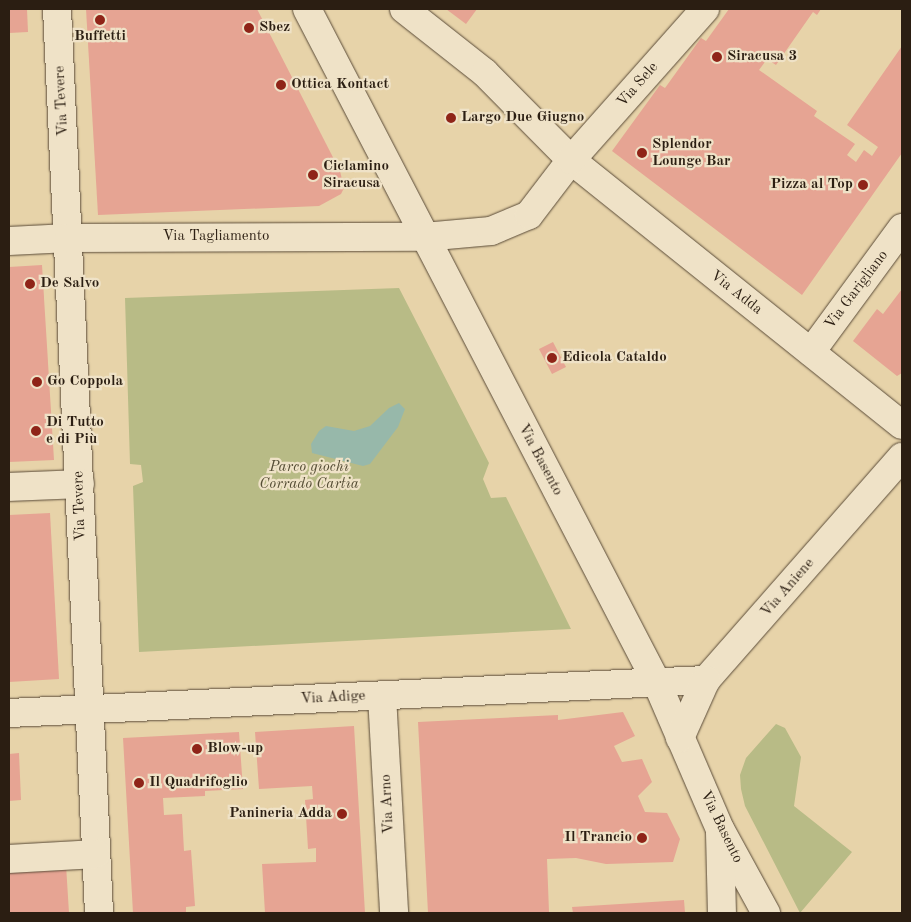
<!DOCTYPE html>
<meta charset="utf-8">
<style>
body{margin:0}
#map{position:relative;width:911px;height:922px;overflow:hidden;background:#e7d3a9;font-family:"Old Standard TT",serif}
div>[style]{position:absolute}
.green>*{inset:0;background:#b8bb86}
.water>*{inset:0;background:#97b8aa}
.building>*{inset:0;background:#e6a493}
.roads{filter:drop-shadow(0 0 1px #5a4b38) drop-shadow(0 0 1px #5a4b38)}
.minor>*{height:28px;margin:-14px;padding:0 14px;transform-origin:14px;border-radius:14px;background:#efe2c7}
.dots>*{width:14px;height:14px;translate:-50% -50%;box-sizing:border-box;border:2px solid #efe2c7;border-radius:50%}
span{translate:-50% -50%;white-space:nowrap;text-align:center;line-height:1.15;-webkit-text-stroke:4.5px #efe2c7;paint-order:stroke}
.poi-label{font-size:15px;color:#2b1e12;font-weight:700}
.left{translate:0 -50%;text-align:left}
.right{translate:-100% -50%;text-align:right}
.street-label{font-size:15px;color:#2b1e12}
.park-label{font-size:15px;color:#554d35;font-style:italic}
.frame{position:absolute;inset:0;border:10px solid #2b1e12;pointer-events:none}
</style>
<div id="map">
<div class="green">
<div style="clip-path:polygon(399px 288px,489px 463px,483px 479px,491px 498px,506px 497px,571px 629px,139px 652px,133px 486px,143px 482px,141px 465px,130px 464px,125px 298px)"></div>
<div style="clip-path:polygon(776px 724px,785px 728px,801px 757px,794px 806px,852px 852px,800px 913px,745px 806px,741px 789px,740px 775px,746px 758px)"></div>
</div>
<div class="water">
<div style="clip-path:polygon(399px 403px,405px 409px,398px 427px,370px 464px,363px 466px,312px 453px,311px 444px,319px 431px,326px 426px,354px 431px,370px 426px,389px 408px)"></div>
</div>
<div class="building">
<div style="clip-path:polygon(9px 9px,27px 9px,28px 32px,9px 33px)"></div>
<div style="clip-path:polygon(86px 9px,257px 9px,340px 171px,344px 188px,341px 194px,319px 206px,98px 215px)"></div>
<div style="clip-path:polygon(446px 9px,477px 9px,466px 24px)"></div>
<div style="clip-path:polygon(729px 9px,821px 9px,817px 15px,813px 12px,776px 65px,767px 59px,759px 70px,817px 111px,814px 116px,855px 144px,847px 155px,856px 162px,864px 150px,872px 156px,878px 147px,847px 125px,902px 46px,902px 153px,802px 295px,612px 151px,660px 85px,665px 88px,701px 38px,706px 41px)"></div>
<div style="clip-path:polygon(42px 265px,54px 460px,9px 462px,9px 267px)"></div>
<div style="clip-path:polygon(902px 289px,902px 373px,897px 376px,853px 341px,877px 309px,883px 314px)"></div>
<div style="clip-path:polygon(553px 342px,566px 367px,552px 374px,539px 349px)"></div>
<div style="clip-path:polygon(50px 513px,59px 679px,9px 682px,9px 515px)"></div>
<div style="clip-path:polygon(623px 712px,635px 736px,614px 746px,622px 762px,642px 759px,652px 782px,638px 796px,645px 812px,667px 813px,680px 839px,673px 862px,606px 864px,576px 858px,547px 859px,549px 912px,555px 913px,428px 913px,418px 722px,558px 715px,558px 720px)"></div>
<div style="clip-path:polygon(354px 726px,365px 913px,265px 913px,262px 864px,316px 862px,316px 848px,308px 849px,305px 800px,313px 799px,312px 786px,259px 789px,255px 732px)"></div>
<div style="clip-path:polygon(239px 732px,243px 789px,205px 791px,205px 796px,163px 798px,164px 815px,182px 814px,184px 851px,191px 850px,195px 906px,186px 907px,186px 913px,133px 913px,123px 738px)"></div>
<div style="clip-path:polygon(19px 753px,21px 800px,9px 801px,9px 754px)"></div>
<div style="clip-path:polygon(66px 865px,69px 913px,9px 913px,9px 868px)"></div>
<div style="clip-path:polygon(684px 900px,685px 913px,573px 913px,572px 907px)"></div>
</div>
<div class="roads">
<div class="minor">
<div style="left:57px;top:9px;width:905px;rotate:87.34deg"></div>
<div style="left:307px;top:9px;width:759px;rotate:62.56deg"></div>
<div style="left:657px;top:683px;width:159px;rotate:66.7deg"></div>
<div style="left:720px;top:829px;width:96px;rotate:61.3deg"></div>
<div style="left:404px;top:9px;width:103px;rotate:38.3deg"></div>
<div style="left:485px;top:73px;width:122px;rotate:45.3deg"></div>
<div style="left:571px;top:160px;width:424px;rotate:38.7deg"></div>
<div style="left:9px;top:241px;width:60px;rotate:-2.9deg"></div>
<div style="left:69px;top:238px;width:355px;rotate:-0.2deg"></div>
<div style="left:424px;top:237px;width:67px;rotate:-5.1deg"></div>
<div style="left:491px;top:231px;width:41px;rotate:-22.8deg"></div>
<div style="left:529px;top:215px;width:69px;rotate:-52.6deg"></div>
<div style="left:571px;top:160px;width:202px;rotate:-48.4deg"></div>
<div style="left:811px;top:352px;width:154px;rotate:-53.7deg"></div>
<div style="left:9px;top:487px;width:71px;rotate:-2.4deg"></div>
<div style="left:382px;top:696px;width:217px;rotate:86.8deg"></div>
<div style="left:9px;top:713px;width:698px;rotate:-2.71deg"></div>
<div style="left:706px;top:680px;width:297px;rotate:-48.7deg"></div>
<div style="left:680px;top:738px;width:64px;rotate:-65.9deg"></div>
<div style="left:720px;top:833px;width:80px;rotate:88.6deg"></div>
<div style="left:9px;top:859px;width:87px;rotate:-3.3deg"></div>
</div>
</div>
<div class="dots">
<div style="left:100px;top:20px;background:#8f2418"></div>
<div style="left:249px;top:28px;background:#8f2418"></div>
<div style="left:717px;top:57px;background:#8f2418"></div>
<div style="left:281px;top:85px;background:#8f2418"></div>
<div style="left:451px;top:118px;background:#8f2418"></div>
<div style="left:642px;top:153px;background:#8f2418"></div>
<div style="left:313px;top:175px;background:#8f2418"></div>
<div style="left:863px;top:185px;background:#8f2418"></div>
<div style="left:30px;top:284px;background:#8f2418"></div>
<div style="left:552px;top:358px;background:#8f2418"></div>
<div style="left:37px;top:382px;background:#8f2418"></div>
<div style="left:36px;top:431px;background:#8f2418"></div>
<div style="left:197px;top:749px;background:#8f2418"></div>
<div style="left:139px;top:783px;background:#8f2418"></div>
<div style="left:342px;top:814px;background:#8f2418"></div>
<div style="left:642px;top:838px;background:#8f2418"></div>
</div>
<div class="poi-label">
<span class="left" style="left:259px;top:28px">Sbez</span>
<span style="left:100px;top:37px">Buffetti</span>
<span class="left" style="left:727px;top:57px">Siracusa 3</span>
<span class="left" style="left:291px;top:85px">Ottica Kontact</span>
<span class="left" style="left:461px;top:118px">Largo Due Giugno</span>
<span class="left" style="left:652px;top:153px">Splendor<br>Lounge Bar</span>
<span class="left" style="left:323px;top:175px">Ciclamino<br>Siracusa</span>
<span class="right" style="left:853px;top:185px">Pizza al Top</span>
<span class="left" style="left:40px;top:284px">De Salvo</span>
<span class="left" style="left:562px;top:358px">Edicola Cataldo</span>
<span class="left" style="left:47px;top:382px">Go Coppola</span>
<span class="left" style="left:46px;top:431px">Di Tutto<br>e di Più</span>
<span class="left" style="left:207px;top:749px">Blow-up</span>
<span class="left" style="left:149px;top:783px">Il Quadrifoglio</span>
<span class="right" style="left:332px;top:814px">Panineria Adda</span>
<span class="right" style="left:632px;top:838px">Il Trancio</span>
</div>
<div class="street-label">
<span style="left:638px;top:85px;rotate:-49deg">Via Sele</span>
<span style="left:62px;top:101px;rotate:-93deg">Via Tevere</span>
<span style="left:216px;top:237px">Via Tagliamento</span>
<span style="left:857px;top:290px;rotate:-53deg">Via Garigliano</span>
<span style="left:736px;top:293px;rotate:38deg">Via Adda</span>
<span style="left:540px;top:460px;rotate:62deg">Via Basento</span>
<span style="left:80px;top:506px;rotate:-92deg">Via Tevere</span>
<span style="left:788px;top:588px;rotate:-49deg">Via Aniene</span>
<span style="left:333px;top:698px;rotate:-3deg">Via Adige</span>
<span style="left:388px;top:804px;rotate:-93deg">Via Arno</span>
<span style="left:721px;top:827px;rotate:64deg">Via Basento</span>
</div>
<div class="park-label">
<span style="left:309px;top:476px">Parco giochi<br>Corrado Cartia</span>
</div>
<div class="frame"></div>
</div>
